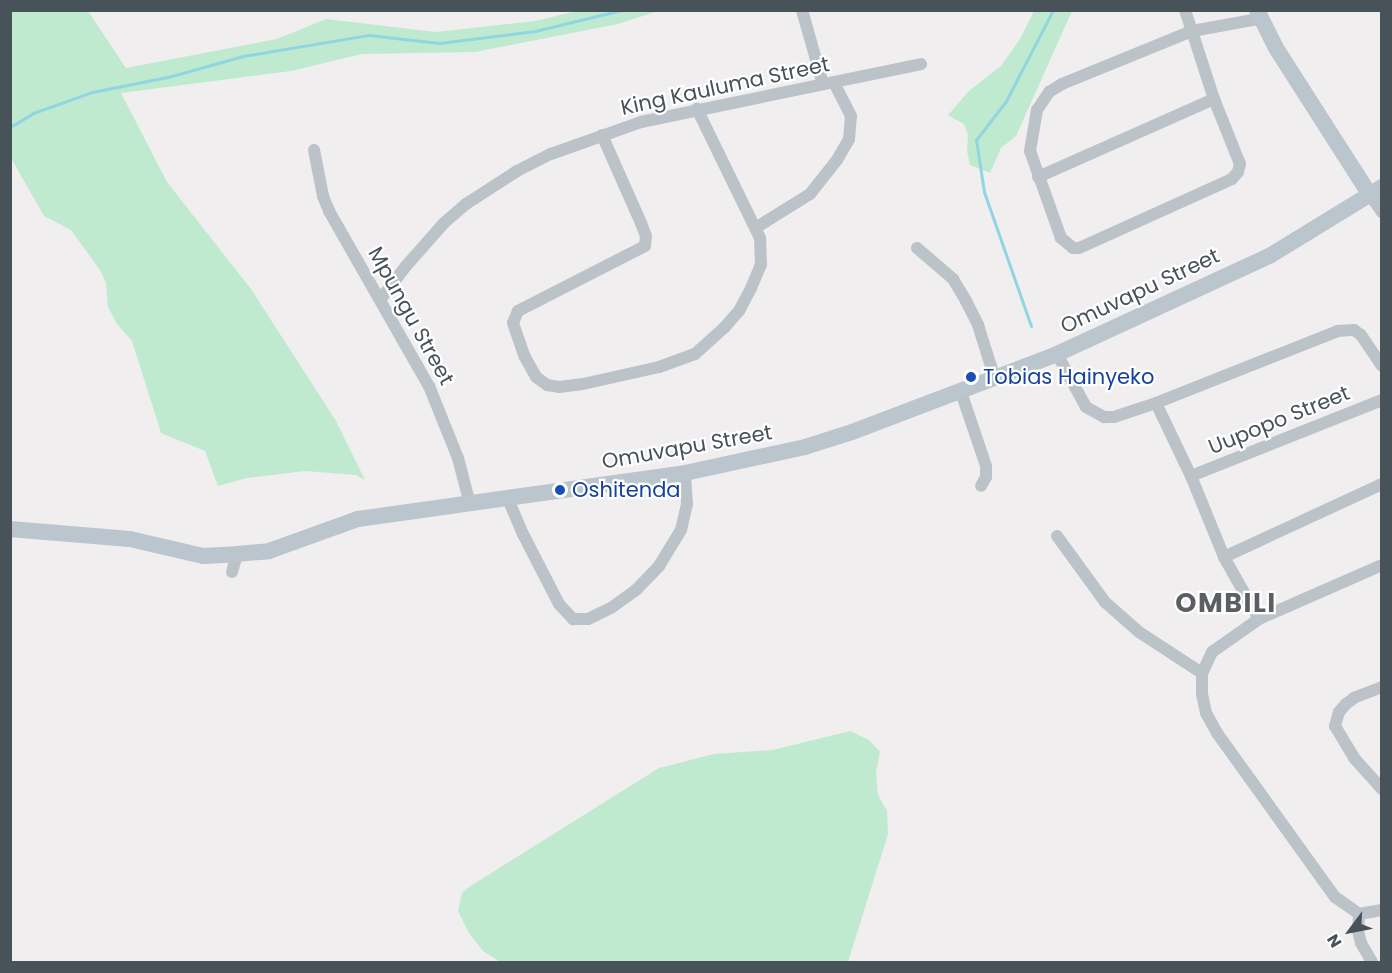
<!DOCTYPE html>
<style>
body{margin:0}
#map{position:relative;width:1392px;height:973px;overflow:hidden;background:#f0eeee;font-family:Poppins,sans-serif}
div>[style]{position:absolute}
.green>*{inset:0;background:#c0eacf}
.stream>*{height:3px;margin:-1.5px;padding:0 1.5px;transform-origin:1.5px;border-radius:1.5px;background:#91d5e3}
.street>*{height:12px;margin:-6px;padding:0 6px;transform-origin:6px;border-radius:6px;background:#bbc3c9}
.secondary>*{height:16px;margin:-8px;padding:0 8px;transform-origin:8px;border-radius:8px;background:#bbc5ce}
.dots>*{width:16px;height:16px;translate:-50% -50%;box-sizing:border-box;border:3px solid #fff;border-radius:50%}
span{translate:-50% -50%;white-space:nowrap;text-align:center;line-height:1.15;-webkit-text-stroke:4.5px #fff;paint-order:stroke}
.street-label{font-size:21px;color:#485259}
.transit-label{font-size:21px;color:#164399}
.left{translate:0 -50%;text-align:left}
.district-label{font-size:27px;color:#5b5f62;font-weight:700;letter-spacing:1.5px}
.frame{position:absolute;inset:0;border:12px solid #485259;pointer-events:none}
.north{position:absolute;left:1320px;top:901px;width:60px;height:60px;-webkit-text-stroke:4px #fff;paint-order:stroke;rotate:238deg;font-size:16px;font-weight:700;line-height:24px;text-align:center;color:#485259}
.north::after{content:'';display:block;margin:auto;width:21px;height:27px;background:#485259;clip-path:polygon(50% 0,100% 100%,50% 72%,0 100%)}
</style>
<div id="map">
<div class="green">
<div style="clip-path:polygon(10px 11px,88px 11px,126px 68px,277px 39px,326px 19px,436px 32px,535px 21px,577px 11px,658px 11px,618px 24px,475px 52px,362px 54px,291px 71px,121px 93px,167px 182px,251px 289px,336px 421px,365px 480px,356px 475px,305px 471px,247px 478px,218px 486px,205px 451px,161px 433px,132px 341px,117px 324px,108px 307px,106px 283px,100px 270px,71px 230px,44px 216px,11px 158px)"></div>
<div style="clip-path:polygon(1034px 11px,1072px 11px,1016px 136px,1001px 148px,990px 173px,970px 165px,967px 151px,968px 135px,964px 124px,948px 115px,969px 91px,1001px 66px,1020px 39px)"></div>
<div style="clip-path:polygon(850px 731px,869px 740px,880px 752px,876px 772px,878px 795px,887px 811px,888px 834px,848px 962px,500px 962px,483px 951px,469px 933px,458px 911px,462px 893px,469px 887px,659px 768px,714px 754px,773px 750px)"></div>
</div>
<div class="stream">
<div style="left:10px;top:127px;width:27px;rotate:-31deg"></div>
<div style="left:33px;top:113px;width:63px;rotate:-19.6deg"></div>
<div style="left:92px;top:92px;width:77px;rotate:-11.2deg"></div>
<div style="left:168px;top:77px;width:78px;rotate:-15.6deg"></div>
<div style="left:243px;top:56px;width:128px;rotate:-9.5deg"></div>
<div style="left:369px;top:35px;width:70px;rotate:6.5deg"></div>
<div style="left:439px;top:43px;width:97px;rotate:-7.1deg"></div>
<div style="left:535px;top:31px;width:89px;rotate:-13.6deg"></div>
<div style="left:1031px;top:326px;width:142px;rotate:-109.3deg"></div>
<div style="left:984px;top:192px;width:53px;rotate:-98.7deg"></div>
<div style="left:976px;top:140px;width:49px;rotate:-52.4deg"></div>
<div style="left:1006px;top:101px;width:102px;rotate:-62.7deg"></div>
</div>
<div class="street">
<div style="left:802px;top:10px;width:77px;rotate:74.2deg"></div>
<div style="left:1185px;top:10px;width:22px;rotate:72deg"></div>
<div style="left:1192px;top:31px;width:71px;rotate:72.1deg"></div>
<div style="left:1214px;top:99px;width:70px;rotate:68.2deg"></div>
<div style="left:1240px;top:164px;width:8px;rotate:104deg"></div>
<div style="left:1238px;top:172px;width:9px;rotate:131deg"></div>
<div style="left:1232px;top:179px;width:168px;rotate:155.7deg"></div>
<div style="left:1079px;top:248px;width:6px;rotate:180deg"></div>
<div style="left:1073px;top:248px;width:16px;rotate:-140deg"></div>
<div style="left:1061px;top:238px;width:92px;rotate:-109.6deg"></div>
<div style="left:1030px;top:151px;width:42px;rotate:-80.3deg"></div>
<div style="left:1037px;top:110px;width:22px;rotate:-56deg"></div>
<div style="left:1049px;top:92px;width:15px;rotate:-32deg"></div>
<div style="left:1062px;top:84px;width:140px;rotate:-22.2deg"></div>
<div style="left:1192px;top:31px;width:68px;rotate:-10.2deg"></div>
<div style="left:602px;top:135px;width:96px;rotate:66.1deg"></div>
<div style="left:641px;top:223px;width:14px;rotate:69deg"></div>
<div style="left:646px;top:236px;width:10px;rotate:96deg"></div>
<div style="left:645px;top:246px;width:143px;rotate:152.9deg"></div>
<div style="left:518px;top:311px;width:13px;rotate:113deg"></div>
<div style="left:513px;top:323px;width:36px;rotate:71deg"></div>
<div style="left:525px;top:357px;width:23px;rotate:61deg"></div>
<div style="left:536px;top:377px;width:14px;rotate:36deg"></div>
<div style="left:547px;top:385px;width:12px;rotate:9deg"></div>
<div style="left:559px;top:387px;width:24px;rotate:-7deg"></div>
<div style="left:583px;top:384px;width:78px;rotate:-12.6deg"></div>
<div style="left:659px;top:367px;width:38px;rotate:-20deg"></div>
<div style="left:695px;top:354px;width:39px;rotate:-42deg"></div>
<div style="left:724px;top:328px;width:23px;rotate:-49deg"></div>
<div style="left:739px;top:311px;width:26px;rotate:-62deg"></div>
<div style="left:751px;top:288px;width:25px;rotate:-67deg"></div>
<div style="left:761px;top:265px;width:27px;rotate:-92deg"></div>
<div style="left:760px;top:238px;width:144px;rotate:-116deg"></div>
<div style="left:314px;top:150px;width:47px;rotate:78.9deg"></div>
<div style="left:323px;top:196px;width:16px;rotate:68deg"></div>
<div style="left:329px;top:211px;width:202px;rotate:60.3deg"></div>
<div style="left:429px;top:386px;width:78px;rotate:68.1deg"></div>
<div style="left:458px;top:458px;width:48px;rotate:75.4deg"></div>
<div style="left:1038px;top:177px;width:193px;rotate:-23.9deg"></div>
<div style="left:1370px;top:195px;width:21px;rotate:55deg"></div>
<div style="left:757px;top:227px;width:62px;rotate:-31.9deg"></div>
<div style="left:810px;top:194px;width:43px;rotate:-51.5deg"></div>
<div style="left:837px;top:160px;width:24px;rotate:-60deg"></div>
<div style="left:849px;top:139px;width:23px;rotate:-85deg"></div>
<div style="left:851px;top:116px;width:38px;rotate:-117deg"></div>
<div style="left:917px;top:248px;width:48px;rotate:40.7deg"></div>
<div style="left:953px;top:279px;width:26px;rotate:59deg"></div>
<div style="left:966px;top:301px;width:27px;rotate:63deg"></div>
<div style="left:978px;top:325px;width:57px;rotate:72.5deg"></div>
<div style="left:380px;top:300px;width:43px;rotate:-52.6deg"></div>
<div style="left:406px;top:266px;width:57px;rotate:-48.5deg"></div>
<div style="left:444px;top:223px;width:29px;rotate:-41deg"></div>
<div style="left:466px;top:204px;width:61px;rotate:-32.9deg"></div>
<div style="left:517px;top:171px;width:38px;rotate:-27deg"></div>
<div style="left:551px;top:154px;width:96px;rotate:-19.6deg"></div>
<div style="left:641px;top:122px;width:286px;rotate:-11.7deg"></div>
<div style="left:1057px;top:354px;width:60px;rotate:61.3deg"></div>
<div style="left:1086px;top:407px;width:21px;rotate:29deg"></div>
<div style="left:1104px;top:417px;width:10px"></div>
<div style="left:1114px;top:417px;width:44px;rotate:-18.4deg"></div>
<div style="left:1156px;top:403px;width:196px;rotate:-21.6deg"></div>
<div style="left:1338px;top:331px;width:16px;rotate:-4deg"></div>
<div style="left:1354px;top:330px;width:9px;rotate:36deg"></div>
<div style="left:1361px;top:335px;width:37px;rotate:56deg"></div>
<div style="left:961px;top:392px;width:78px;rotate:71.3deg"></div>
<div style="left:986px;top:466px;width:11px;rotate:90deg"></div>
<div style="left:986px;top:477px;width:10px;rotate:119deg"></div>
<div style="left:1156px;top:403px;width:81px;rotate:64.4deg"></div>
<div style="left:1191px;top:476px;width:87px;rotate:67.8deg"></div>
<div style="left:1224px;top:557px;width:71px;rotate:60.6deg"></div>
<div style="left:1191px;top:476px;width:206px;rotate:-21.7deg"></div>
<div style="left:508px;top:499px;width:38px;rotate:67deg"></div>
<div style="left:523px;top:534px;width:79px;rotate:62.8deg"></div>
<div style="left:559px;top:604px;width:21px;rotate:47deg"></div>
<div style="left:573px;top:619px;width:15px"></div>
<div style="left:588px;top:619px;width:25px;rotate:-26deg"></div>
<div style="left:611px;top:608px;width:31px;rotate:-36deg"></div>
<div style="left:636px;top:590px;width:33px;rotate:-46deg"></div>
<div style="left:659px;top:566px;width:42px;rotate:-58.6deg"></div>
<div style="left:681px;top:530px;width:27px;rotate:-77deg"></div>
<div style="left:687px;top:504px;width:31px;rotate:-94deg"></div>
<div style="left:1057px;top:536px;width:82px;rotate:54deg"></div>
<div style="left:1105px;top:602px;width:45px;rotate:41.4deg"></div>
<div style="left:1139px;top:632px;width:75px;rotate:33.1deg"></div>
<div style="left:1224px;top:557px;width:174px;rotate:-24.8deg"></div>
<div style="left:1382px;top:565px;width:134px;rotate:156.3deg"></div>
<div style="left:1259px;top:619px;width:57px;rotate:144.9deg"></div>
<div style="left:1212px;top:652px;width:23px;rotate:115deg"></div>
<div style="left:1202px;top:673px;width:21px;rotate:90deg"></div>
<div style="left:1202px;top:694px;width:19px;rotate:78deg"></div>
<div style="left:1206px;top:713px;width:23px;rotate:61deg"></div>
<div style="left:1217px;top:733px;width:202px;rotate:54.3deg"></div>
<div style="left:1335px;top:897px;width:29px;rotate:35deg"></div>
<div style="left:1359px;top:914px;width:23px;rotate:-10deg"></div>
<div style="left:232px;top:572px;width:19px;rotate:-74deg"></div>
<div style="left:1382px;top:687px;width:30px;rotate:159deg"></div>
<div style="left:1354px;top:698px;width:10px;rotate:143deg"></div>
<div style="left:1346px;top:704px;width:11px;rotate:131deg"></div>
<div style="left:1339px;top:712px;width:15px;rotate:106deg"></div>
<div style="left:1335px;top:726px;width:37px;rotate:59deg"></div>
<div style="left:1354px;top:758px;width:42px;rotate:47.9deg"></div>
<div style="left:1359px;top:914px;width:17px;rotate:93deg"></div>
<div style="left:1358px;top:931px;width:12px;rotate:76deg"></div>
<div style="left:1361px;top:943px;width:22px;rotate:60deg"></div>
</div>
<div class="secondary">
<div style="left:1257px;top:10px;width:42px;rotate:63.4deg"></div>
<div style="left:1276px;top:48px;width:174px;rotate:57.4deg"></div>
<div style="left:10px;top:529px;width:120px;rotate:4.8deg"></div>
<div style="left:130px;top:539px;width:75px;rotate:13.1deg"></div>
<div style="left:203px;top:556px;width:34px;rotate:-3deg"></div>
<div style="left:237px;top:554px;width:32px;rotate:-5deg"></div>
<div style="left:269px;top:551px;width:95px;rotate:-19.8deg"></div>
<div style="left:358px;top:519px;width:330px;rotate:-8deg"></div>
<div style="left:685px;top:473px;width:123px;rotate:-12.2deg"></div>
<div style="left:805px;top:447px;width:49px;rotate:-17.7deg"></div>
<div style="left:852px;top:432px;width:219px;rotate:-20.8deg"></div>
<div style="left:1057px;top:354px;width:236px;rotate:-24.8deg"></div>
<div style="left:1271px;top:255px;width:130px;rotate:-31.5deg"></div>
</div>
<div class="dots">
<div style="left:971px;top:377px;background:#1a4fb4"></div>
<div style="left:560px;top:490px;background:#1a4fb4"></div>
</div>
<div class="street-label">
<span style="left:725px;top:86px;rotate:-12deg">King Kauluma Street</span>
<span style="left:1140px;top:291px;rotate:-25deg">Omuvapu Street</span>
<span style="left:411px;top:316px;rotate:61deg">Mpungu Street</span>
<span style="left:1279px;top:420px;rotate:-22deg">Uupopo Street</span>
<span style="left:687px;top:447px;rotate:-10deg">Omuvapu Street</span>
</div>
<div class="transit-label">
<span class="left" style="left:983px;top:377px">Tobias Hainyeko</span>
<span class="left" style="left:572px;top:490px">Oshitenda</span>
</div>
<div class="district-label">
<span style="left:1226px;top:603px">OMBILI</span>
</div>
<div class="frame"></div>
<div class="north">N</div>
</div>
